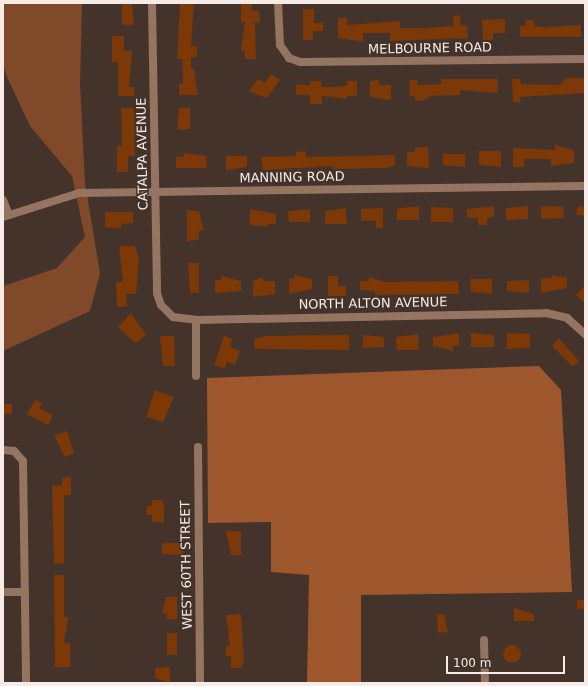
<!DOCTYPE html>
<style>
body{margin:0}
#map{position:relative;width:588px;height:686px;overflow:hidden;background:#43332b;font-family:"DejaVu Sans",sans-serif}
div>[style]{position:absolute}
.green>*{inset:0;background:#804a2a}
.forest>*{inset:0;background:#9e572d}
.building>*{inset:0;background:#7c3806}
.round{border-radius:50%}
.minor>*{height:8px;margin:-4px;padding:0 4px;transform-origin:4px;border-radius:4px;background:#957462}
span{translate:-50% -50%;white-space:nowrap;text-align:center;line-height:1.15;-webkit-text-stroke:3px #43332b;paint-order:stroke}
.street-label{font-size:13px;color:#f6ebe6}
.frame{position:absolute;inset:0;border:4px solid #f6ebe6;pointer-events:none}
.scale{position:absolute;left:446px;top:656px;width:119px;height:18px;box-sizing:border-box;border:2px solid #f6ebe6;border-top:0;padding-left:5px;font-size:12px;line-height:14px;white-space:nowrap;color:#f6ebe6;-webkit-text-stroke:3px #43332b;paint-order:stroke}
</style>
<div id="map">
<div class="green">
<div style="clip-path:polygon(3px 3px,82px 3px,80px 84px,85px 183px,100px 273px,90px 311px,3px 351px,3px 286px,57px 268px,85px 237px,72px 176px,30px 126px,7px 77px,3px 64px)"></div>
</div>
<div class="forest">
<div style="clip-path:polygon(539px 366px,561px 390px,572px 592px,361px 595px,361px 683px,307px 683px,309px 575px,271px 572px,271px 522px,208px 523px,207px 378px)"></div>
</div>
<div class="building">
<div style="clip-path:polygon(132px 3px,134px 25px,122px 25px,122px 4px)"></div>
<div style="clip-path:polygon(180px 3px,194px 3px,191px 46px,197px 46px,197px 57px,191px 57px,191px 69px,194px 69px,198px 95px,179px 95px,179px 84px,183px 84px,182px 59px,177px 59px)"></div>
<div style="clip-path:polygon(241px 3px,252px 3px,252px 11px,259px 11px,260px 22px,255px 22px,256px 59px,245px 59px,245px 51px,241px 51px,245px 22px,241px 22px)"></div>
<div style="clip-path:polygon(303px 9px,314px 9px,314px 23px,323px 23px,323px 31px,313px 31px,313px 40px,303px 40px)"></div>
<div style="clip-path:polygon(460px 15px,461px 26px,467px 26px,468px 38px,390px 41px,390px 33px,363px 33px,363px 42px,338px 38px,338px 18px,347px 18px,347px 25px,400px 21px,400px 28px,425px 28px,454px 26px,453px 16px)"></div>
<div style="clip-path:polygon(505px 19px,505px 33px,493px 33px,493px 40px,483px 40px,482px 20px)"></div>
<div style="clip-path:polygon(526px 20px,533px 20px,535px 26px,544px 27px,581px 25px,581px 37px,520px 37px,520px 26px,525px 26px)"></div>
<div style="clip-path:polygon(112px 36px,124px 36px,124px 51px,132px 51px,129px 87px,134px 87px,134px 96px,118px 96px,118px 62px,112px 62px)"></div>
<div style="clip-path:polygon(271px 74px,280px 80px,267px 98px,249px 91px,258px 79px,265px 83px)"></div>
<div style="clip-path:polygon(566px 78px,585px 78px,585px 93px,520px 97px,520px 102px,513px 102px,512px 79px,520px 79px,521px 84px,560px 85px)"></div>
<div style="clip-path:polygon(441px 79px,498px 79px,498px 93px,460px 90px,460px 95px,430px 96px,423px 101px,415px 101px,415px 96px,410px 96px,409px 80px,417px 80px,418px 85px,441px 84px)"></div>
<div style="clip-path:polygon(379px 80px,379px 85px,391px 85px,391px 100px,370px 97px,370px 81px)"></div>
<div style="clip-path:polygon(310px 81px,321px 81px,321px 87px,340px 87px,347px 85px,347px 81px,357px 81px,357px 96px,347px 96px,347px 99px,322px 96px,322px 104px,310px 104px,310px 95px,296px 95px,296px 85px,310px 85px)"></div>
<div style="clip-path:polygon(121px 108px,134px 108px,135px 156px,128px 156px,128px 172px,117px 172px,117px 146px,122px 146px)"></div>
<div style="clip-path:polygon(179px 108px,190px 108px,190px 129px,177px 130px)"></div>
<div style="clip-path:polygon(555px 145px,574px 150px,574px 163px,551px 166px,551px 159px,524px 159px,524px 167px,513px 167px,513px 148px,555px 150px)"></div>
<div style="clip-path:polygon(415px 147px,428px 147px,429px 168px,407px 166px,407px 152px,415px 152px)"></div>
<div style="clip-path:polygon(306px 151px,306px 157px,395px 155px,395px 165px,388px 168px,333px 169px,333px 166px,263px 170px,261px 157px,296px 156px,296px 152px)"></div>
<div style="clip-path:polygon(479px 151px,501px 151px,501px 167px,479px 165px)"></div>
<div style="clip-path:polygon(184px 153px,206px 156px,207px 168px,176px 168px,176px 157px,184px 157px)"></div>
<div style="clip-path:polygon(443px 154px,465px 154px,465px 167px,443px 165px)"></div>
<div style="clip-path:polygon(226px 156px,247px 156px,247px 167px,226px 170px)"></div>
<div style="clip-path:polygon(494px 206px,494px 217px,487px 218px,487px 225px,478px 225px,478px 218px,467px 218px,467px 209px)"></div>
<div style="clip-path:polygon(528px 206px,528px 219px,506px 220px,506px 208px)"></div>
<div style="clip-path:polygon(541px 206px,563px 207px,564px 218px,541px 219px)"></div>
<div style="clip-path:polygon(578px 206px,585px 207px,585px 216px,576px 214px)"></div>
<div style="clip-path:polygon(408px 207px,419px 207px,419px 220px,397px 220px,397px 209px)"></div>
<div style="clip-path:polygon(431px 207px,453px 208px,453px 222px,431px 222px)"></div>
<div style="clip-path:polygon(346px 208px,347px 224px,325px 224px,325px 211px)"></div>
<div style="clip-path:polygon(383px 208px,383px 228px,376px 228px,376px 221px,361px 221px,361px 209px)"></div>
<div style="clip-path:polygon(250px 209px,276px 214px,276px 224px,268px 224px,268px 227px,250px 225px)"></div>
<div style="clip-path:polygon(310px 209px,310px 222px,289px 222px,288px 211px)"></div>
<div style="clip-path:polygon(187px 210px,199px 211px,204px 231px,199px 231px,199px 240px,187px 241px)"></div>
<div style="clip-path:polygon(105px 212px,133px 212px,133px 223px,121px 224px,121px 229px,105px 227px)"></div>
<div style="clip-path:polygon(119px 246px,135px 246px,139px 258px,136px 294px,126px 294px,127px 306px,117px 307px,116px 282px,123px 282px)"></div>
<div style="clip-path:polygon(188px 263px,199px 263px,199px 293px,190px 293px)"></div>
<div style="clip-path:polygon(294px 275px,312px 279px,312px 289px,289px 294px,289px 279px,294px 279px)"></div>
<div style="clip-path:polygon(552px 275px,567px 278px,567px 288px,541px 293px,541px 278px,552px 278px)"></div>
<div style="clip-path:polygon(221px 276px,241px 281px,241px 291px,215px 293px,215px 280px,221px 280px)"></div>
<div style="clip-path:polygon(328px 276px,338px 276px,338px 286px,346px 286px,346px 296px,328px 296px)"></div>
<div style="clip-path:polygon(263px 277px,263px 281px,275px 281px,275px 294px,253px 297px,253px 281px)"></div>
<div style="clip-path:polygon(369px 277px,386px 282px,458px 281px,459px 294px,375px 295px,375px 291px,360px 290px,360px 281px,369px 281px)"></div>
<div style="clip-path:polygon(470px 279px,492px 279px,492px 294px,471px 292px)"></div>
<div style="clip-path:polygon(529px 280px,529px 293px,507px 291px,507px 281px)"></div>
<div style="clip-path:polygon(585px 285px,585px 303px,576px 295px)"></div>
<div style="clip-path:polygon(131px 313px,146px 335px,135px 343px,118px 327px)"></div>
<div style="clip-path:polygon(459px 333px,459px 346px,453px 346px,453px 351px,433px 346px,433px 337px)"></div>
<div style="clip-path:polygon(471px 333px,494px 335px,494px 347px,471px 347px)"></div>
<div style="clip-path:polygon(507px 333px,530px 334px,530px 348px,507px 349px)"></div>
<div style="clip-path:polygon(418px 334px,419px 350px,397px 350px,396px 337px)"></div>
<div style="clip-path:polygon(332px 335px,349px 335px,349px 350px,254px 349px,254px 339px,265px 336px)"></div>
<div style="clip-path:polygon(363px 335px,384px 337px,384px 347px,363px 348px)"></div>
<div style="clip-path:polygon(160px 336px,174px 336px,175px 366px,163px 366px)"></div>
<div style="clip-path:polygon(224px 336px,232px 339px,230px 347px,240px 351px,235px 365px,227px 362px,225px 369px,214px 365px)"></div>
<div style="clip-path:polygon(559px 338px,579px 361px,573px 367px,552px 346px)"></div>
<div style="clip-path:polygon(155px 390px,174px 397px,163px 422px,146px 417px)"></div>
<div style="clip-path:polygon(35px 400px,42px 403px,39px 408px,53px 415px,48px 425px,27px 414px)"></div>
<div style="clip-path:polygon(3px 404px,12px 404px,12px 414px,3px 414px)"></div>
<div style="clip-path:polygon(67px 431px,74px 453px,65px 457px,54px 436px)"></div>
<div style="clip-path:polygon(71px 477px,71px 495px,64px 495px,64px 563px,54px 564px,52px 486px,62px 485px,62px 478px)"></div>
<div style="clip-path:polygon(152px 500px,162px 500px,164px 504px,164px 522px,152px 522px,152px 515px,147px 515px,146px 506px,152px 506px)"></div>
<div style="clip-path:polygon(226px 531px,241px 531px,241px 555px,231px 555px)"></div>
<div style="clip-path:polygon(162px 543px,183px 543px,183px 555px,162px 554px)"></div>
<div style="clip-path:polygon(54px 575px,64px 575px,64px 617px,68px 617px,64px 643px,70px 643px,70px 667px,55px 667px)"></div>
<div style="clip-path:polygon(166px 597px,177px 597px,177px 619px,166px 619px,167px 613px,162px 613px)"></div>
<div style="clip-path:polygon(577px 600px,585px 600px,585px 608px,577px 609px)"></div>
<div style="clip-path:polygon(514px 608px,534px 614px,534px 621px,514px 621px)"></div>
<div style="clip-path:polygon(241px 614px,244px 661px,241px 668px,231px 668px,231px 656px,226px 656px,226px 646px,230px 646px,226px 615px)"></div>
<div style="clip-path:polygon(444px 614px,448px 632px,438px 633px,437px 615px)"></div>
<div style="clip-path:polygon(167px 633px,177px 633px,177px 655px,167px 655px)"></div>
<div class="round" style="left:503px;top:645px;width:18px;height:18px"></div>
<div style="clip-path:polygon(170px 667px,170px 683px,155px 678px,155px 668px)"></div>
</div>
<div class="minor">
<div style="left:152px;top:3px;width:290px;rotate:89deg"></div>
<div style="left:157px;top:293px;width:13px;rotate:72deg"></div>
<div style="left:161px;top:305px;width:17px;rotate:45deg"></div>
<div style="left:173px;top:317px;width:23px;rotate:7deg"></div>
<div style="left:196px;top:320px;width:350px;rotate:-1.1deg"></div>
<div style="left:546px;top:313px;width:22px;rotate:13deg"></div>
<div style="left:567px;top:318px;width:24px;rotate:42deg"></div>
<div style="left:278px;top:3px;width:42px;rotate:87.3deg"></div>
<div style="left:280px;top:45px;width:16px;rotate:55deg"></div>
<div style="left:289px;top:58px;width:12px;rotate:20deg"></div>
<div style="left:300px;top:62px;width:285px;rotate:-0.6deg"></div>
<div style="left:3px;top:200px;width:16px;rotate:68deg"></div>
<div style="left:3px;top:217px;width:80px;rotate:-17.5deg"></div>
<div style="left:79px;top:193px;width:506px;rotate:-0.79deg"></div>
<div style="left:196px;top:320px;width:56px;rotate:90deg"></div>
<div style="left:198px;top:447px;width:236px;rotate:89.5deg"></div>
<div style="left:3px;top:450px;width:11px;rotate:5deg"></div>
<div style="left:14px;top:451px;width:13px;rotate:48deg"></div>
<div style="left:23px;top:461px;width:222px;rotate:89.2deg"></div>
<div style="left:3px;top:592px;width:22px"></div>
<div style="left:484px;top:640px;width:43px;rotate:88.7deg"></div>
</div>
<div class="street-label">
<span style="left:430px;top:49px;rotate:-1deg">MELBOURNE ROAD</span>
<span style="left:143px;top:154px;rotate:-91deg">CATALPA AVENUE</span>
<span style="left:292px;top:178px;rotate:-1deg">MANNING ROAD</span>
<span style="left:373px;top:304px;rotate:-1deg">NORTH ALTON AVENUE</span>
<span style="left:187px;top:565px;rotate:-91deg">WEST 60TH STREET</span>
</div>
<div class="frame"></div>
<div class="scale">100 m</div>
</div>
